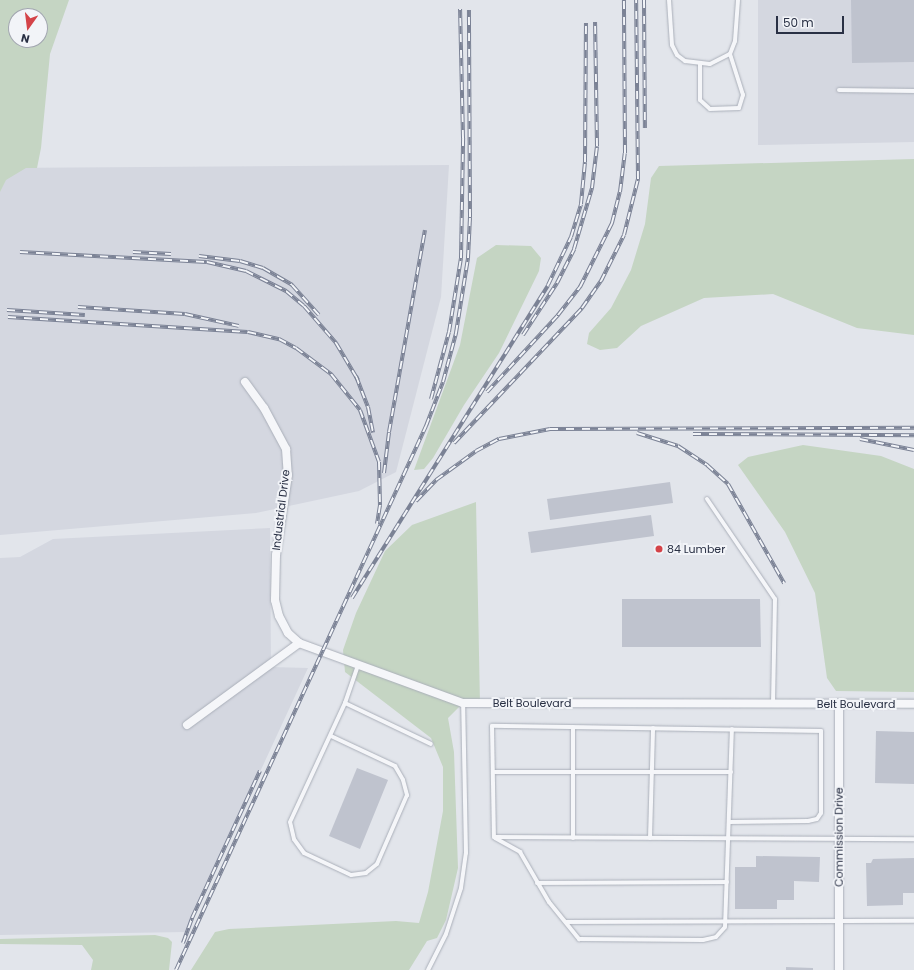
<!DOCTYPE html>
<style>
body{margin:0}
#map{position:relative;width:914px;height:970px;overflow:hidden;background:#e2e5eb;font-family:Poppins,sans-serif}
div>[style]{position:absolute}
.built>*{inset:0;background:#d4d7e0}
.green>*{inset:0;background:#c5d5c3}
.building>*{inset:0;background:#bfc3ce}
.roads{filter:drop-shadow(0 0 1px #aaafb9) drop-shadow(0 0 1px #aaafb9)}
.lane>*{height:4px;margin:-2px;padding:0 2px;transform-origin:2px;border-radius:2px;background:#f5f6f9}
.street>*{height:8px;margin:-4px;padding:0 4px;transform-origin:4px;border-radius:4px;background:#f5f6f9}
.rail>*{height:4px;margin-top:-2px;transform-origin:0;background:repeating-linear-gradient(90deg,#f2f4f8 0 8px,#7b8295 0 16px);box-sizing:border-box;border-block:1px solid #7b8295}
.dots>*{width:11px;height:11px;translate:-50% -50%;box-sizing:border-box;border:2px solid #f2f4f8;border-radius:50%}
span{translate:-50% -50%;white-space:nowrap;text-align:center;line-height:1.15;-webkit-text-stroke:4px #f2f4f8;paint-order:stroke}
.street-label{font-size:11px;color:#293044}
.poi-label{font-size:11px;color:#293044}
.left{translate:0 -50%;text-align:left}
.north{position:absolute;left:8px;top:8px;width:40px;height:40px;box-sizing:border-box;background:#f2f4f8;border:1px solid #a2a6b0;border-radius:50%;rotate:194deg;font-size:11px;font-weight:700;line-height:16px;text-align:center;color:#293044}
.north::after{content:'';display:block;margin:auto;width:14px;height:18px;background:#d44348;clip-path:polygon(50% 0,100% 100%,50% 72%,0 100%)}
.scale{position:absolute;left:776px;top:16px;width:68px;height:18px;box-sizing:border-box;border:2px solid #293044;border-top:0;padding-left:5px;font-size:12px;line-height:14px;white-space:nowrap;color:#293044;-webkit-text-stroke:3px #f2f4f8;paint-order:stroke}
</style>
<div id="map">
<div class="built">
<div style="clip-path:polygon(758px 0,914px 0,914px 142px,758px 145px)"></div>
<div style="clip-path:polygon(449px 165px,441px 297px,396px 472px,359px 491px,256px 513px,0 535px,0 168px)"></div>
<div style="clip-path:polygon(270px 528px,271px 667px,308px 668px,186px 932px,0 935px,0 558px,20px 557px,53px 539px)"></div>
</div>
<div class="green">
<div style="clip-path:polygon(evenodd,0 0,69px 0,50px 54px,41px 148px,37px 168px,26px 168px,6px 180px,0 192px,0 0,16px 16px,40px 16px,40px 40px,16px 40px,16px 16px)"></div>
<div style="clip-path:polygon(914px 159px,914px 335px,857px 328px,773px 294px,704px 298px,641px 326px,617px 348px,600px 350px,587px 344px,589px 333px,611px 308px,631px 270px,645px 224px,651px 178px,659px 166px)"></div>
<div style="clip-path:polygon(496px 245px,531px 246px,541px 258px,539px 271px,499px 353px,464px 405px,433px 458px,424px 469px,414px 470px,460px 345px,477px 258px)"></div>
<div style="clip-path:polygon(803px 445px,881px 456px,914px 469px,914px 692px,836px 691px,827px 678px,815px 593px,785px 532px,738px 465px,748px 457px)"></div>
<div style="clip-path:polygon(476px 502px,480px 704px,463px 703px,448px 718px,454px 752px,458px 868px,446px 920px,437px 938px,427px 941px,409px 970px,191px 970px,215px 932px,229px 929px,396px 921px,419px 923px,428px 892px,443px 811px,443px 767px,431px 738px,345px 672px,343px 650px,356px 613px,385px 551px,412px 525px)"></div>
<div style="clip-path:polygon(155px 935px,168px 938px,172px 942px,169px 970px,91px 970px,93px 960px,82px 945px,0 944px,0 939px)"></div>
</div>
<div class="building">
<div style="clip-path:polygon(851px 0,914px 0,914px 62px,852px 63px)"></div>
<div style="clip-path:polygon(670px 482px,673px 503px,550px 520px,547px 499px)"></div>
<div style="clip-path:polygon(651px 515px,654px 536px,531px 553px,528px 532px)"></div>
<div style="clip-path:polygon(622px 599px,760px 599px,761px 647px,622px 647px)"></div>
<div style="clip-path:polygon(876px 731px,914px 732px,914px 784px,875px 783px)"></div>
<div style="clip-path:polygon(357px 768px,388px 780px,360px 849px,329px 836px)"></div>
<div style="clip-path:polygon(756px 856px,820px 857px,819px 882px,794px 881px,794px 900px,777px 900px,777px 909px,735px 909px,735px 867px,756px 867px)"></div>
<div style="clip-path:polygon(914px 858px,914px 893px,903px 893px,903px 905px,867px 906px,866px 863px,871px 863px,873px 859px)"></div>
<div style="clip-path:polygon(786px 967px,813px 968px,813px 970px,786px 970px)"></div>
</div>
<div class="roads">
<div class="lane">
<div style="left:669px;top:0;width:45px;rotate:86.2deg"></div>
<div style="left:672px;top:45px;width:11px;rotate:63deg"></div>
<div style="left:677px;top:55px;width:10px;rotate:37deg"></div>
<div style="left:685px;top:61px;width:25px;rotate:7deg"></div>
<div style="left:710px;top:64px;width:22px;rotate:-27deg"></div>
<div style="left:730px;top:54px;width:14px;rotate:-69deg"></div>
<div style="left:735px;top:41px;width:41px;rotate:-85.8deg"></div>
<div style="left:700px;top:63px;width:37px;rotate:90deg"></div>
<div style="left:700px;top:100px;width:13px;rotate:42deg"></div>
<div style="left:710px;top:109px;width:29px;rotate:-2deg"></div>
<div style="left:739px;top:108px;width:14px;rotate:-73deg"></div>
<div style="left:743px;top:95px;width:43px;rotate:-107.6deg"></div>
<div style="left:839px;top:90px;width:75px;rotate:0.8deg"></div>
<div style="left:707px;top:499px;width:121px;rotate:55.8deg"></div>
<div style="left:775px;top:599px;width:104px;rotate:91.1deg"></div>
<div style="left:345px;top:703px;width:95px;rotate:25.5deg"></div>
<div style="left:573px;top:727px;width:111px;rotate:90deg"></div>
<div style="left:331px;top:736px;width:71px;rotate:25.1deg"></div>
<div style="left:395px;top:766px;width:16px;rotate:60deg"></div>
<div style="left:403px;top:780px;width:16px;rotate:75deg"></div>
<div style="left:407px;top:795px;width:75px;rotate:113.5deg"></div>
<div style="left:377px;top:864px;width:14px;rotate:141deg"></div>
<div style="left:366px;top:873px;width:15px;rotate:172deg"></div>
<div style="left:351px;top:875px;width:52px;rotate:-154.9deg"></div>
<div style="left:304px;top:853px;width:17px;rotate:-126deg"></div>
<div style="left:294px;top:839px;width:17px;rotate:-103deg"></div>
<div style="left:290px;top:822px;width:131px;rotate:-65.2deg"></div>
<div style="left:345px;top:703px;width:39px;rotate:-71deg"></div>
<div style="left:493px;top:772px;width:238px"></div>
<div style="left:729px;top:822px;width:79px;rotate:-0.7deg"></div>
<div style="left:808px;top:821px;width:9px;rotate:-13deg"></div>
<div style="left:817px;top:819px;width:7px;rotate:-56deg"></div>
<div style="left:821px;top:813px;width:82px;rotate:-90deg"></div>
<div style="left:821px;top:731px;width:329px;rotate:-179.1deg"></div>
<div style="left:492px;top:726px;width:111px;rotate:89deg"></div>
<div style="left:494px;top:837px;width:420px;rotate:0.3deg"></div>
<div style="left:495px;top:838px;width:29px;rotate:29deg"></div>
<div style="left:520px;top:852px;width:58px;rotate:59.9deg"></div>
<div style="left:549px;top:902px;width:48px;rotate:51deg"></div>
<div style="left:579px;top:939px;width:124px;rotate:0.5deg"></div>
<div style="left:703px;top:940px;width:13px;rotate:-13deg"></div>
<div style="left:716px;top:937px;width:13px;rotate:-48deg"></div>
<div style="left:725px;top:927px;width:198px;rotate:-88deg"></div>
<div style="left:650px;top:838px;width:110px;rotate:-88.4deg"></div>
<div style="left:537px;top:883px;width:190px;rotate:-0.3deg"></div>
<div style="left:566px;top:922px;width:348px;rotate:-0.2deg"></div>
<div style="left:428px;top:970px;width:40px;rotate:-63.4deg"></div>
<div style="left:446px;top:934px;width:48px;rotate:-71.9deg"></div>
<div style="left:461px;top:888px;width:35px;rotate:-82deg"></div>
<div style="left:466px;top:853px;width:150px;rotate:-91.1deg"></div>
</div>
<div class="street">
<div style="left:245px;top:382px;width:32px;rotate:54deg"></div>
<div style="left:264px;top:408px;width:47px;rotate:61.8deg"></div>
<div style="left:286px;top:449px;width:26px;rotate:86deg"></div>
<div style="left:288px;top:475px;width:81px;rotate:98.5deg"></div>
<div style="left:276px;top:555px;width:45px;rotate:91.3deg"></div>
<div style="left:275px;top:600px;width:16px;rotate:76deg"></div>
<div style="left:279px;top:616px;width:19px;rotate:62deg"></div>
<div style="left:288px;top:633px;width:15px;rotate:42deg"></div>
<div style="left:839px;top:703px;width:267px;rotate:90deg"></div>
<div style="left:187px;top:725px;width:139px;rotate:-36.2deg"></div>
<div style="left:299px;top:643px;width:175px;rotate:20.1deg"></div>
<div style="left:463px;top:703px;width:451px;rotate:0.1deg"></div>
</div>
</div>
<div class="rail">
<div style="left:644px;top:0;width:128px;rotate:89.6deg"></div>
<div style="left:20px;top:252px;width:187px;rotate:3.1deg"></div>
<div style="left:207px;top:262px;width:40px;rotate:13deg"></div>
<div style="left:246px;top:271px;width:45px;rotate:26.6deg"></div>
<div style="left:286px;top:291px;width:23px;rotate:40deg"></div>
<div style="left:304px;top:306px;width:49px;rotate:49.1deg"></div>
<div style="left:336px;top:343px;width:43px;rotate:59.3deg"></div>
<div style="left:133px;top:252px;width:38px;rotate:3deg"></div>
<div style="left:199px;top:256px;width:41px;rotate:7deg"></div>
<div style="left:240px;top:261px;width:24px;rotate:17deg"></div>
<div style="left:263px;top:268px;width:34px;rotate:30deg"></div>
<div style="left:292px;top:285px;width:40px;rotate:48deg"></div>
<div style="left:78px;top:307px;width:107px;rotate:3.7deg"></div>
<div style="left:185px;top:314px;width:55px;rotate:12.5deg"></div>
<div style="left:7px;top:310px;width:78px;rotate:3.7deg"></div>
<div style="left:8px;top:317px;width:240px;rotate:3.6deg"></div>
<div style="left:248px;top:332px;width:32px;rotate:13deg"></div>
<div style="left:279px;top:339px;width:19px;rotate:28deg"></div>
<div style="left:296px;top:348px;width:44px;rotate:36.6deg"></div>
<div style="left:331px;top:374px;width:46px;rotate:51.1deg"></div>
<div style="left:360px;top:410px;width:55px;rotate:69.9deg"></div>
<div style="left:379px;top:462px;width:43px;rotate:88.7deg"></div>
<div style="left:380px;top:505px;width:19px;rotate:99deg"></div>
<div style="left:523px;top:335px;width:62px;rotate:-56.8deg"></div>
<div style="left:557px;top:283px;width:38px;rotate:-63deg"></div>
<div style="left:574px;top:249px;width:64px;rotate:-73.6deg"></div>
<div style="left:592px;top:188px;width:42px;rotate:-83.2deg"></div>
<div style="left:597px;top:146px;width:124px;rotate:-90.9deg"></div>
<div style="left:356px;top:376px;width:33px;rotate:69deg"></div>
<div style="left:368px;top:407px;width:26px;rotate:79deg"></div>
<div style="left:487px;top:392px;width:105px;rotate:-47.3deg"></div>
<div style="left:558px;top:315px;width:36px;rotate:-52deg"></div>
<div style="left:580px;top:287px;width:72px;rotate:-63.4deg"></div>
<div style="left:612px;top:223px;width:32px;rotate:-76deg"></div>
<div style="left:620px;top:192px;width:39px;rotate:-83deg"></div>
<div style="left:625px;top:153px;width:153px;rotate:-90.4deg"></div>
<div style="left:431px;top:399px;width:69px;rotate:-75deg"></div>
<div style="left:449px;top:332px;width:75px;rotate:-80.8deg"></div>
<div style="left:461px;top:258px;width:120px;rotate:-89deg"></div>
<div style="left:463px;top:138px;width:129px;rotate:-91.3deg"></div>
<div style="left:637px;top:433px;width:43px;rotate:17.6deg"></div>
<div style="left:678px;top:446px;width:35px;rotate:33deg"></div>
<div style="left:707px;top:465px;width:28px;rotate:42deg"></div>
<div style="left:728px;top:484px;width:114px;rotate:60.5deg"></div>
<div style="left:693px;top:434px;width:221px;rotate:0.3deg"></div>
<div style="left:860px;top:439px;width:55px;rotate:11.5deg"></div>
<div style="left:454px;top:443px;width:186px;rotate:-46.5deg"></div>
<div style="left:582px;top:308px;width:33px;rotate:-55deg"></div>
<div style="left:601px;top:281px;width:51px;rotate:-63.4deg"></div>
<div style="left:624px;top:235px;width:58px;rotate:-76deg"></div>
<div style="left:638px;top:179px;width:179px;rotate:-90.6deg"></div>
<div style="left:384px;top:473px;width:41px;rotate:-83deg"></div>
<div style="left:389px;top:432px;width:205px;rotate:-79.9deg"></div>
<div style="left:416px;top:501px;width:29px;rotate:-46deg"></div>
<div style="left:436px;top:480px;width:49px;rotate:-35.9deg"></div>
<div style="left:476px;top:451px;width:26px;rotate:-28deg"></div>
<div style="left:499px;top:439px;width:52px;rotate:-11.1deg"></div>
<div style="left:550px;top:429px;width:364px;rotate:-0.2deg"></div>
<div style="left:352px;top:598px;width:369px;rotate:-57.9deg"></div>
<div style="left:548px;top:285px;width:53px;rotate:-64.4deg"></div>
<div style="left:571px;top:237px;width:34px;rotate:-73deg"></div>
<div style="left:581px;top:204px;width:42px;rotate:-84.6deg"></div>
<div style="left:585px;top:162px;width:139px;rotate:-89.6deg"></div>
<div style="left:183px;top:943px;width:27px;rotate:-70deg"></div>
<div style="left:192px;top:918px;width:162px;rotate:-65.2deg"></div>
<div style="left:176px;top:970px;width:599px;rotate:-65.32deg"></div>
<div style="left:426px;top:426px;width:47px;rotate:-68.9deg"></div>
<div style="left:443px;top:382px;width:51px;rotate:-75.1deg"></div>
<div style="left:456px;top:333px;width:76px;rotate:-80.9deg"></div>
<div style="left:468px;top:258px;width:41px;rotate:-87.2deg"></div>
<div style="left:470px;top:217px;width:207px;rotate:-90.3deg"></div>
</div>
<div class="dots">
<div style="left:659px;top:549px;background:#d44348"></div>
</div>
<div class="street-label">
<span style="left:281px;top:510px;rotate:-83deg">Industrial Drive</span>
<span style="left:532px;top:703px">Belt Boulevard</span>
<span style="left:856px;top:704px">Belt Boulevard</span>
<span style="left:839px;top:837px;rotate:-90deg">Commission Drive</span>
</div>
<div class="poi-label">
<span class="left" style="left:667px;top:549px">84 Lumber</span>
</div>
<div class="north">N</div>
<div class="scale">50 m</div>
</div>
